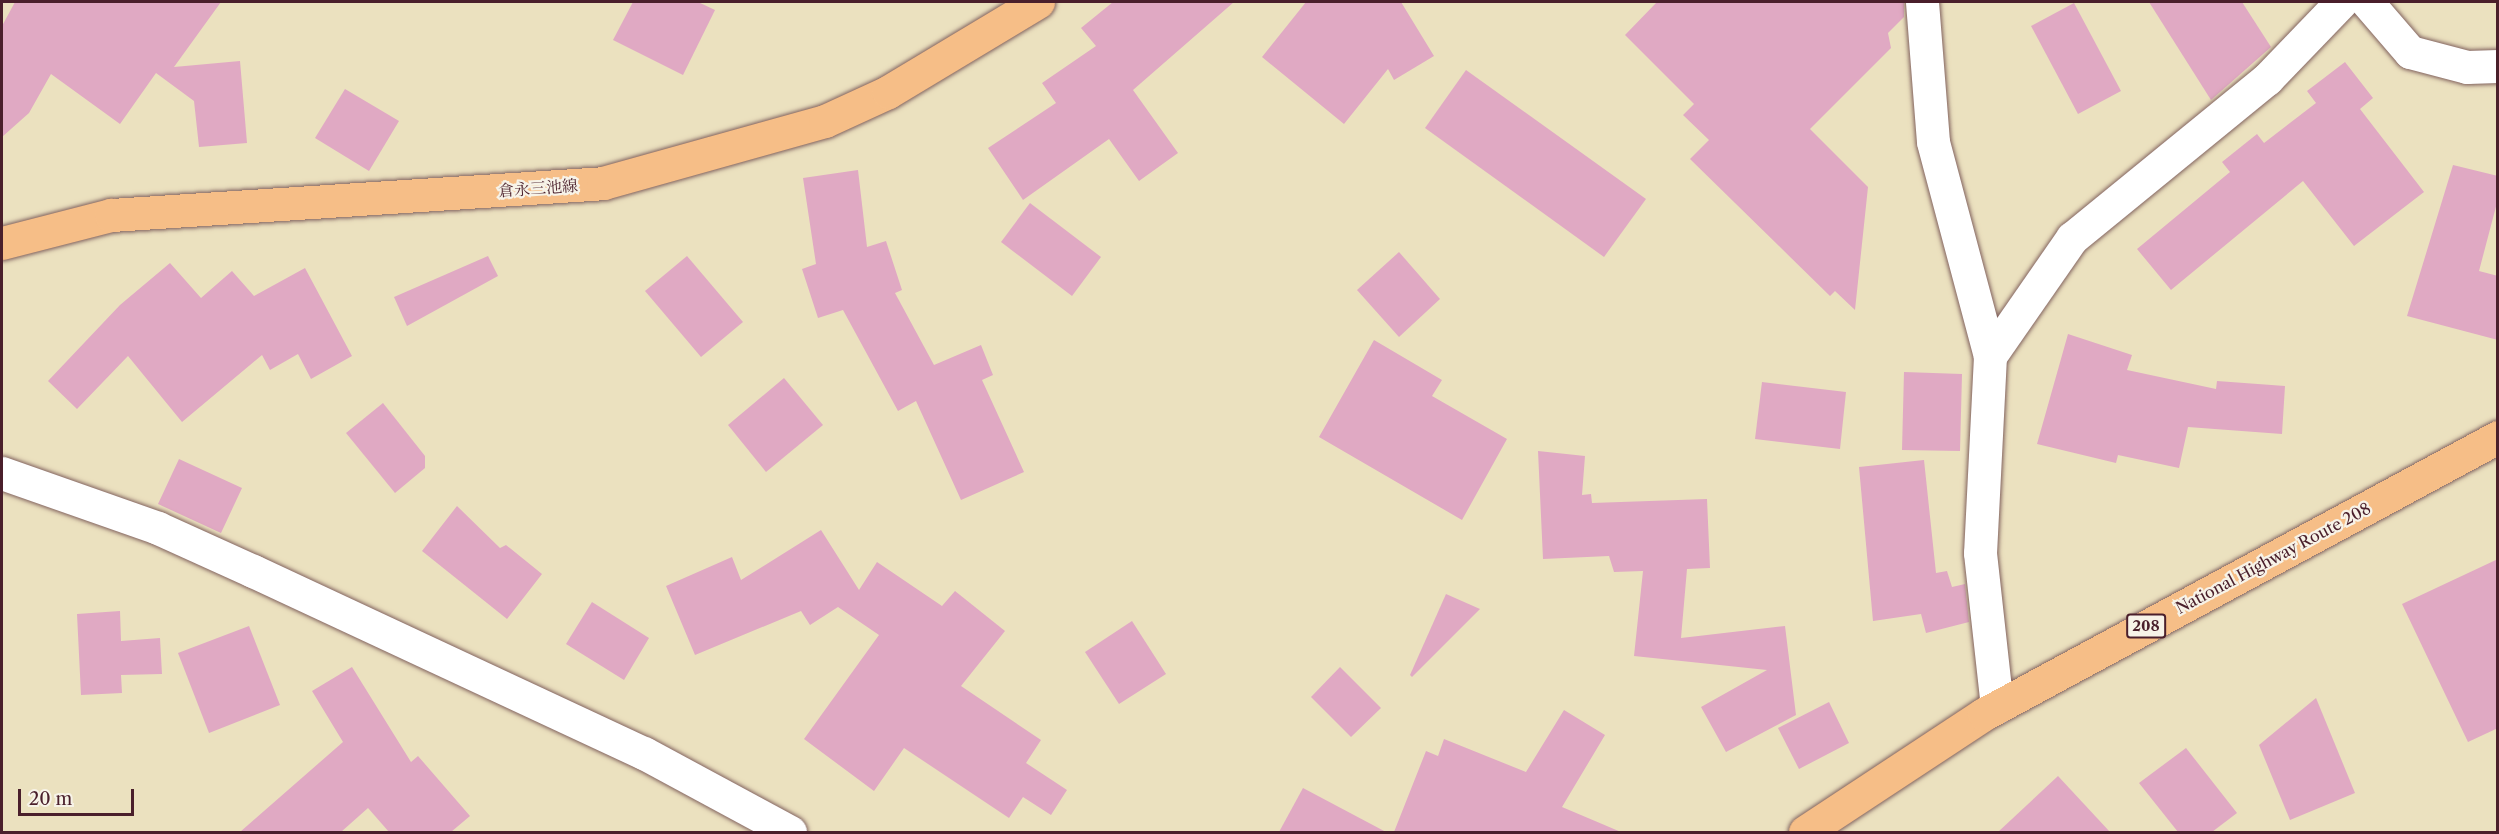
<!DOCTYPE html>
<meta charset="utf-8">
<style>
body{margin:0}
#map{position:relative;width:2499px;height:834px;overflow:hidden;background:#ebe1bf;font-family:"Libre Caslon Text","Noto Serif JP",serif}
div>[style]{position:absolute}
.building>*{inset:0;background:#e0a9c3}
.roads{filter:drop-shadow(0 0 2px #82635f) drop-shadow(0 0 2px #82635f)}
.minor>*{height:33px;margin:-16.5px;padding:0 16.5px;transform-origin:16.5px;border-radius:16.5px;background:#fff}
.major>*{height:33px;margin:-16.5px;padding:0 16.5px;transform-origin:16.5px;border-radius:16.5px;background:#f6be87}
.highway>*{height:33px;margin:-16.5px;padding:0 16.5px;transform-origin:16.5px;border-radius:16.5px;background:#f6be87}
span{translate:-50% -50%;white-space:nowrap;text-align:center;line-height:1.15;-webkit-text-stroke:4.5px #f7f3e8;paint-order:stroke}
.shield-label span{padding:2px 4px;background:#f7f3e8;border:2px solid;border-radius:4px;-webkit-text-stroke-width:0}
.shield-label{font-size:15px;color:#4a1f2b;font-weight:700}
.street-label{font-size:16px;color:#4a1f2b}
.frame{position:absolute;inset:0;border:3px solid #4a1f2b;pointer-events:none}
.scale{position:absolute;left:18px;top:789px;width:116px;height:27px;box-sizing:border-box;border:3px solid #4a1f2b;border-top:0;padding-left:8px;font-size:18px;line-height:21px;white-space:nowrap;color:#4a1f2b;-webkit-text-stroke:4px #f7f3e8;paint-order:stroke}
</style>
<div id="map">
<div class="building">
<div style="clip-path:polygon(15px 2px,221px 2px,174px 67px,240px 61px,247px 143px,199px 147px,194px 101px,156px 73px,120px 124px,51px 74px,29px 113px,2px 137px,2px 26px)"></div>
<div style="clip-path:polygon(633px 2px,698px 2px,715px 10px,683px 75px,613px 40px)"></div>
<div style="clip-path:polygon(1113px 2px,1234px 2px,1133px 90px,1178px 153px,1139px 181px,1109px 139px,1023px 200px,988px 148px,1056px 103px,1042px 83px,1096px 46px,1081px 28px)"></div>
<div style="clip-path:polygon(1306px 2px,1401px 2px,1434px 56px,1394px 80px,1388px 69px,1344px 124px,1262px 57px)"></div>
<div style="clip-path:polygon(1657px 2px,1904px 2px,1904px 17px,1888px 33px,1891px 48px,1810px 129px,1868px 187px,1855px 310px,1835px 291px,1830px 296px,1690px 159px,1709px 140px,1683px 115px,1694px 104px,1625px 35px)"></div>
<div style="clip-path:polygon(2149px 2px,2242px 2px,2271px 47px,2211px 100px)"></div>
<div style="clip-path:polygon(2074px 3px,2121px 91px,2078px 114px,2031px 26px)"></div>
<div style="clip-path:polygon(2345px 62px,2373px 98px,2360px 109px,2424px 192px,2354px 246px,2303px 181px,2171px 290px,2137px 249px,2230px 172px,2222px 162px,2257px 134px,2264px 143px,2316px 103px,2307px 91px)"></div>
<div style="clip-path:polygon(1466px 70px,1646px 199px,1604px 257px,1425px 128px)"></div>
<div style="clip-path:polygon(345px 89px,399px 121px,369px 171px,315px 138px)"></div>
<div style="clip-path:polygon(2453px 165px,2498px 176px,2498px 199px,2479px 271px,2498px 276px,2498px 340px,2407px 316px)"></div>
<div style="clip-path:polygon(858px 170px,867px 247px,886px 241px,902px 290px,895px 293px,934px 365px,981px 345px,993px 375px,982px 380px,1024px 472px,961px 500px,916px 401px,898px 411px,843px 310px,818px 318px,802px 269px,816px 264px,803px 178px)"></div>
<div style="clip-path:polygon(1030px 203px,1101px 257px,1072px 296px,1001px 242px)"></div>
<div style="clip-path:polygon(1399px 252px,1440px 299px,1399px 337px,1357px 290px)"></div>
<div style="clip-path:polygon(488px 256px,498px 276px,407px 326px,394px 297px)"></div>
<div style="clip-path:polygon(687px 256px,743px 322px,701px 357px,645px 291px)"></div>
<div style="clip-path:polygon(170px 263px,201px 298px,232px 271px,254px 296px,305px 268px,352px 356px,311px 379px,298px 354px,270px 370px,262px 355px,182px 422px,128px 356px,77px 409px,48px 381px,120px 305px)"></div>
<div style="clip-path:polygon(2068px 334px,2132px 355px,2127px 370px,2216px 389px,2217px 381px,2285px 386px,2282px 434px,2188px 427px,2179px 468px,2118px 455px,2116px 463px,2037px 444px)"></div>
<div style="clip-path:polygon(1374px 340px,1442px 380px,1432px 396px,1507px 439px,1462px 520px,1319px 437px)"></div>
<div style="clip-path:polygon(1904px 372px,1962px 374px,1960px 451px,1902px 450px)"></div>
<div style="clip-path:polygon(784px 378px,823px 425px,766px 472px,728px 425px)"></div>
<div style="clip-path:polygon(1762px 382px,1846px 392px,1840px 449px,1755px 439px)"></div>
<div style="clip-path:polygon(383px 403px,425px 456px,425px 468px,395px 493px,346px 433px)"></div>
<div style="clip-path:polygon(1538px 451px,1585px 456px,1582px 495px,1591px 494px,1592px 503px,1707px 499px,1710px 568px,1687px 569px,1681px 638px,1785px 626px,1796px 715px,1726px 752px,1701px 707px,1767px 670px,1634px 656px,1643px 571px,1614px 572px,1609px 556px,1543px 559px)"></div>
<div style="clip-path:polygon(179px 459px,242px 488px,221px 533px,158px 504px)"></div>
<div style="clip-path:polygon(1924px 460px,1936px 573px,1947px 571px,1952px 587px,1965px 584px,1969px 622px,1926px 633px,1921px 614px,1873px 621px,1859px 467px)"></div>
<div style="clip-path:polygon(457px 506px,500px 548px,506px 545px,542px 574px,507px 619px,422px 551px)"></div>
<div style="clip-path:polygon(821px 530px,859px 590px,877px 562px,942px 606px,955px 591px,1005px 631px,961px 686px,1041px 740px,1026px 763px,1067px 790px,1051px 815px,1023px 797px,1009px 818px,904px 748px,874px 791px,804px 739px,879px 635px,838px 607px,810px 625px,801px 611px,695px 655px,666px 586px,732px 557px,741px 580px)"></div>
<div style="clip-path:polygon(2498px 559px,2498px 728px,2468px 742px,2402px 604px)"></div>
<div style="clip-path:polygon(1446px 594px,1480px 609px,1412px 677px,1410px 675px)"></div>
<div style="clip-path:polygon(592px 602px,649px 638px,624px 680px,566px 644px)"></div>
<div style="clip-path:polygon(120px 611px,121px 641px,160px 638px,162px 674px,121px 675px,122px 693px,81px 695px,77px 614px)"></div>
<div style="clip-path:polygon(1132px 621px,1166px 674px,1119px 704px,1085px 652px)"></div>
<div style="clip-path:polygon(249px 626px,280px 705px,209px 733px,178px 653px)"></div>
<div style="clip-path:polygon(352px 667px,411px 762px,418px 756px,470px 816px,451px 832px,389px 832px,368px 808px,341px 832px,240px 832px,343px 742px,312px 691px)"></div>
<div style="clip-path:polygon(1340px 667px,1381px 708px,1351px 737px,1311px 697px)"></div>
<div style="clip-path:polygon(2316px 698px,2355px 793px,2290px 820px,2259px 745px)"></div>
<div style="clip-path:polygon(1829px 702px,1849px 743px,1799px 769px,1778px 728px)"></div>
<div style="clip-path:polygon(1564px 710px,1605px 735px,1562px 807px,1621px 832px,1394px 832px,1426px 751px,1438px 756px,1444px 739px,1526px 772px)"></div>
<div style="clip-path:polygon(2186px 748px,2237px 813px,2212px 832px,2178px 832px,2139px 783px)"></div>
<div style="clip-path:polygon(2058px 776px,2110px 832px,1998px 832px)"></div>
<div style="clip-path:polygon(1303px 788px,1386px 832px,1279px 832px)"></div>
</div>
<div class="roads">
<div class="minor">
<div style="left:1922px;top:2px;width:140px;rotate:85.5deg"></div>
<div style="left:1933px;top:142px;width:221px;rotate:75.1deg"></div>
<div style="left:1990px;top:356px;width:197px;rotate:92.9deg"></div>
<div style="left:1980px;top:553px;width:155px;rotate:83.7deg"></div>
<div style="left:2367px;top:2px;width:66px;rotate:49.3deg"></div>
<div style="left:2410px;top:52px;width:59px;rotate:14.7deg"></div>
<div style="left:2467px;top:67px;width:31px;rotate:-2deg"></div>
<div style="left:1990px;top:356px;width:144px;rotate:-55.2deg"></div>
<div style="left:2072px;top:238px;width:252px;rotate:-39.2deg"></div>
<div style="left:2267px;top:79px;width:107px;rotate:-46.1deg"></div>
<div style="left:2px;top:473px;width:165px;rotate:19.4deg"></div>
<div style="left:158px;top:528px;width:104px;rotate:24.4deg"></div>
<div style="left:253px;top:571px;width:431px;rotate:25deg"></div>
<div style="left:644px;top:753px;width:166px;rotate:28.4deg"></div>
</div>
<div class="major">
<div style="left:2px;top:243px;width:113px;rotate:-14.4deg"></div>
<div style="left:111px;top:215px;width:493px;rotate:-3.7deg"></div>
<div style="left:603px;top:183px;width:230px;rotate:-15.6deg"></div>
<div style="left:825px;top:121px;width:69px;rotate:-24.7deg"></div>
<div style="left:888px;top:92px;width:175px;rotate:-31deg"></div>
</div>
<div class="highway">
<div style="left:1805px;top:832px;width:214px;rotate:-33.4deg"></div>
<div style="left:1984px;top:714px;width:584px;rotate:-28.32deg"></div>
</div>
</div>
<div class="shield-label">
<span style="left:2146px;top:626px">208</span>
</div>
<div class="street-label">
<span style="left:538px;top:188px;rotate:-4deg">倉永三池線</span>
<span style="left:2273px;top:558px;rotate:-28deg">National Highway Route 208</span>
</div>
<div class="frame"></div>
<div class="scale">20 m</div>
</div>
